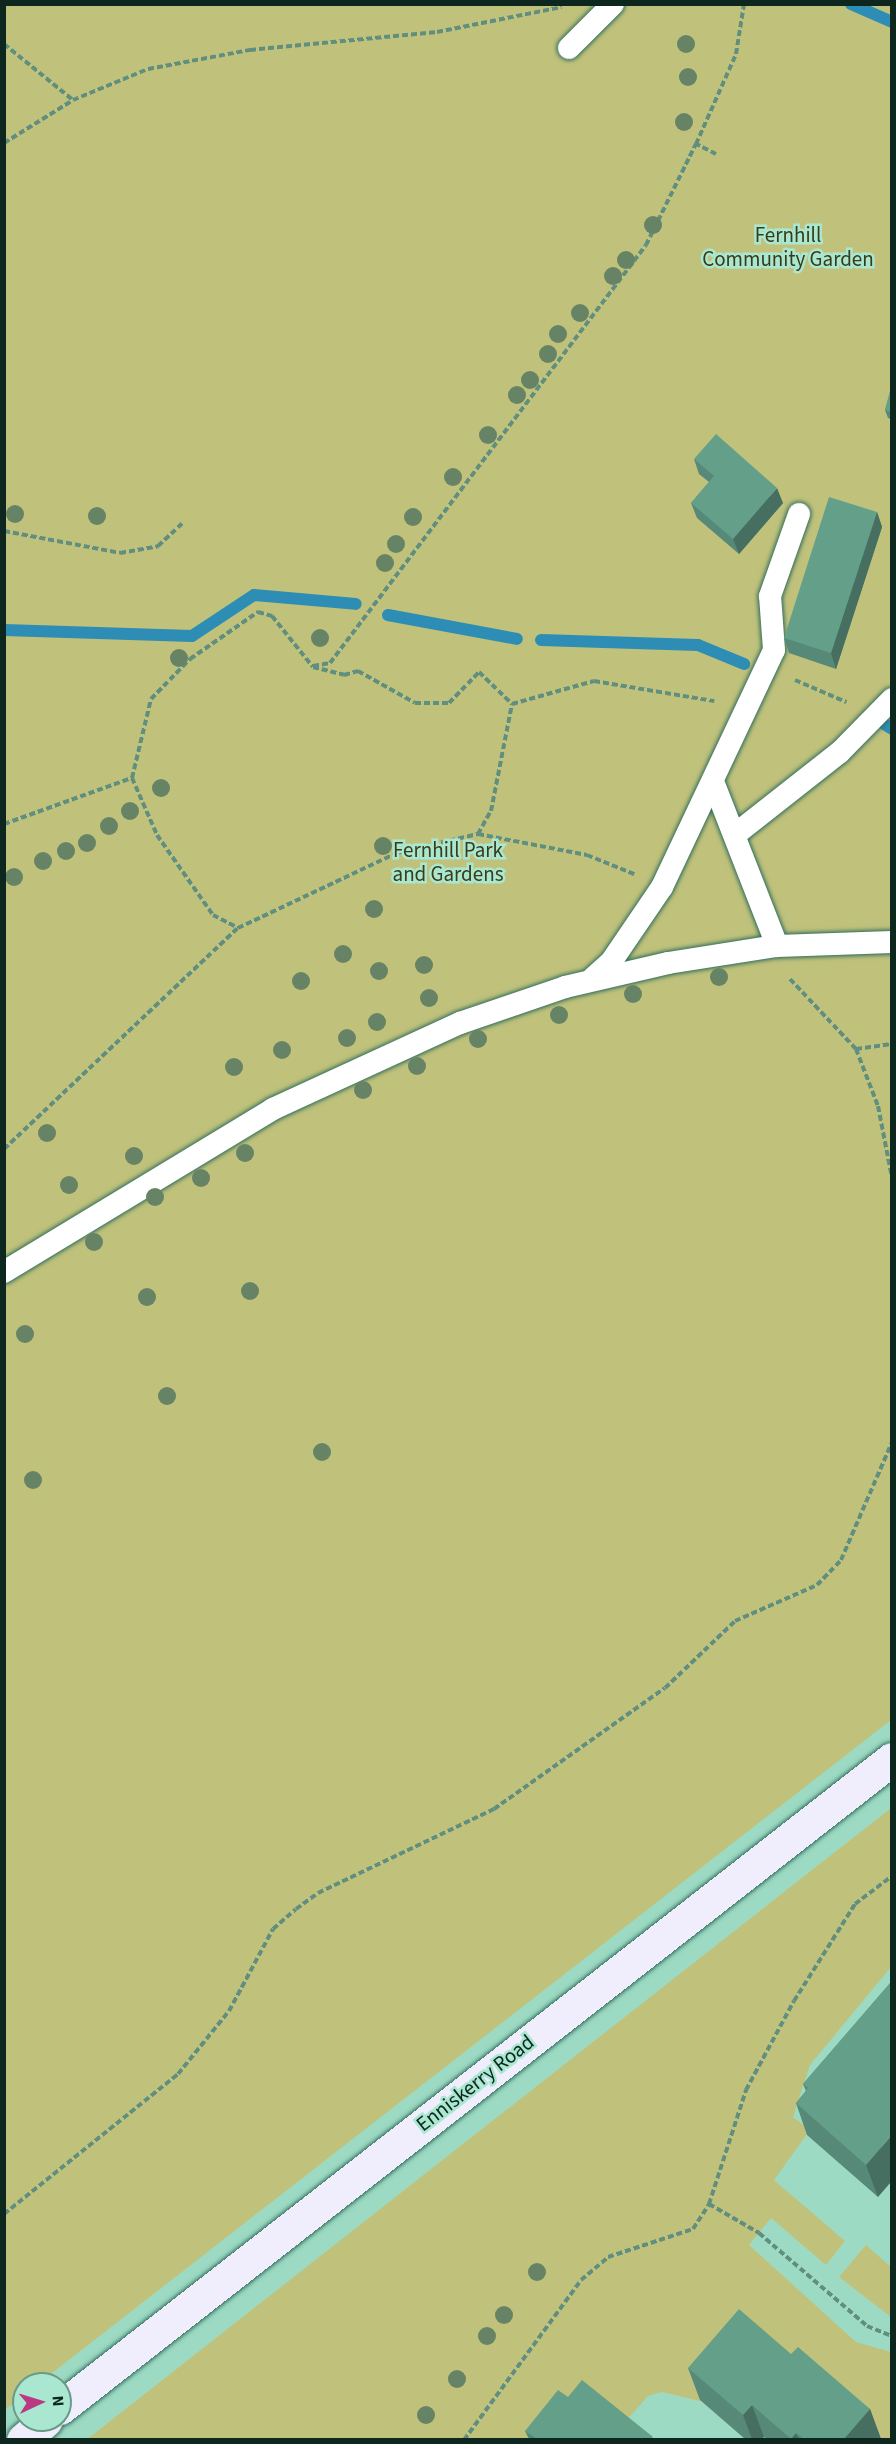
<!DOCTYPE html>
<style>
body{margin:0}
#map{position:relative;width:896px;height:2444px;overflow:hidden;background:#9ddac4;font-family:"Source Sans 3",sans-serif}
div>[style]{position:absolute}
.green>*{inset:0;background:#c0c27c}
.stream>*{height:12px;margin:-6px;padding:0 6px;transform-origin:6px;border-radius:6px;background:#2d8db5}
.path>*{height:4px;margin-top:-2px;transform-origin:0;background:repeating-linear-gradient(90deg,#618f7f 0 6px,transparent 0 9px)}
.roads{filter:drop-shadow(0 0 2px #336e5b) drop-shadow(0 0 2px #336e5b)}
.service>*{height:22px;margin:-11px;padding:0 11px;transform-origin:11px;border-radius:11px;background:#fff}
.secondary>*{height:33px;margin:-16.5px;padding:0 16.5px;transform-origin:16.5px;border-radius:16.5px;background:#f0eefd}
.trees>*{width:18px;height:18px;margin:-9px;border-radius:50%;background:#678365}
.wall>*{inset:0;background:#568977}
.shaded-wall>*{inset:0;background:#466f61}
.building>*{inset:0;background:#649f8a}
span{translate:-50% -50%;white-space:nowrap;text-align:center;line-height:1.15;-webkit-text-stroke:5px #aae7d1;paint-order:stroke}
.park-label{font-size:21px;color:#3a3b18}
.street-label{font-size:21px;color:#0d261e}
.frame{position:absolute;inset:0;border:6px solid #0d261e;pointer-events:none}
.north{position:absolute;left:12px;top:2372px;width:60px;height:60px;box-sizing:border-box;background:#aae7d1;border:2px solid #6b9a89;border-radius:50%;rotate:86deg;font-size:16px;font-weight:700;line-height:24px;text-align:center;color:#0d261e}
.north::after{content:'';display:block;margin:auto;width:21px;height:27px;background:#bb3982;clip-path:polygon(50% 0,100% 100%,50% 72%,0 100%)}
</style>
<div id="map">
<div class="green">
<div style="clip-path:polygon(5px 5px,891px 5px,891px 1720px,38px 2384px,24px 2384px,24px 2395px,5px 2410px)"></div>
<div style="clip-path:polygon(891px 1808px,891px 1967px,810px 2065px,793px 2117px,810px 2130px,774px 2180px,845px 2241px,826px 2265px,771px 2218px,749px 2245px,856px 2342px,891px 2352px,891px 2439px,882px 2439px,833px 2400px,708px 2403px,662px 2392px,648px 2396px,610px 2439px,86px 2440px)"></div>
<div style="clip-path:polygon(866px 2245px,891px 2267px,891px 2317px,839px 2277px)"></div>
</div>
<div class="stream">
<div style="left:851px;top:4px;width:45px;rotate:23.7deg"></div>
<div style="left:388px;top:615px;width:131px;rotate:10.5deg"></div>
<div style="left:4px;top:630px;width:188px;rotate:1.8deg"></div>
<div style="left:192px;top:636px;width:74px;rotate:-33.5deg"></div>
<div style="left:254px;top:595px;width:102px;rotate:5deg"></div>
<div style="left:541px;top:640px;width:157px;rotate:1.8deg"></div>
<div style="left:698px;top:645px;width:50px;rotate:22.4deg"></div>
<div style="left:884px;top:724px;width:9px;rotate:32deg"></div>
</div>
<div class="path">
<div style="left:4px;top:44px;width:89px;rotate:39.1deg"></div>
<div style="left:4px;top:143px;width:81px;rotate:-31.9deg"></div>
<div style="left:73px;top:100px;width:81px;rotate:-22.5deg"></div>
<div style="left:148px;top:69px;width:104px;rotate:-10.6deg"></div>
<div style="left:250px;top:50px;width:188px;rotate:-5.5deg"></div>
<div style="left:437px;top:32px;width:127px;rotate:-11.3deg"></div>
<div style="left:716px;top:154px;width:22px;rotate:-153deg"></div>
<div style="left:696px;top:144px;width:98px;rotate:-66deg"></div>
<div style="left:736px;top:54px;width:51px;rotate:-80.9deg"></div>
<div style="left:4px;top:531px;width:118px;rotate:10.7deg"></div>
<div style="left:120px;top:553px;width:39px;rotate:-10deg"></div>
<div style="left:158px;top:546px;width:34px;rotate:-43deg"></div>
<div style="left:313px;top:666px;width:17px;rotate:-10deg"></div>
<div style="left:330px;top:663px;width:524px;rotate:-52.91deg"></div>
<div style="left:646px;top:245px;width:113px;rotate:-63.7deg"></div>
<div style="left:795px;top:680px;width:56px;rotate:23.3deg"></div>
<div style="left:132px;top:778px;width:62px;rotate:66.3deg"></div>
<div style="left:157px;top:835px;width:98px;rotate:55deg"></div>
<div style="left:213px;top:915px;width:28px;rotate:27deg"></div>
<div style="left:4px;top:824px;width:136px;rotate:-19.8deg"></div>
<div style="left:132px;top:778px;width:81px;rotate:-76.5deg"></div>
<div style="left:151px;top:699px;width:56px;rotate:-45.7deg"></div>
<div style="left:190px;top:659px;width:83px;rotate:-34.7deg"></div>
<div style="left:258px;top:612px;width:15px;rotate:16deg"></div>
<div style="left:272px;top:616px;width:65px;rotate:51.2deg"></div>
<div style="left:313px;top:667px;width:32px;rotate:14deg"></div>
<div style="left:344px;top:675px;width:15px;rotate:-16deg"></div>
<div style="left:358px;top:671px;width:65px;rotate:29.3deg"></div>
<div style="left:415px;top:703px;width:34px"></div>
<div style="left:449px;top:703px;width:43px;rotate:-45.9deg"></div>
<div style="left:479px;top:672px;width:46px;rotate:44.1deg"></div>
<div style="left:478px;top:834px;width:26px;rotate:-61deg"></div>
<div style="left:491px;top:811px;width:109px;rotate:-78.9deg"></div>
<div style="left:512px;top:704px;width:85px;rotate:-15.7deg"></div>
<div style="left:594px;top:681px;width:122px;rotate:9.5deg"></div>
<div style="left:790px;top:979px;width:96px;rotate:46.7deg"></div>
<div style="left:856px;top:1049px;width:61px;rotate:68.9deg"></div>
<div style="left:878px;top:1106px;width:73px;rotate:79deg"></div>
<div style="left:856px;top:1049px;width:36px;rotate:-8deg"></div>
<div style="left:4px;top:1149px;width:322px;rotate:-43.4deg"></div>
<div style="left:238px;top:928px;width:176px;rotate:-25.3deg"></div>
<div style="left:397px;top:853px;width:83px;rotate:-13.2deg"></div>
<div style="left:478px;top:834px;width:111px;rotate:10.9deg"></div>
<div style="left:587px;top:855px;width:51px;rotate:22deg"></div>
<div style="left:709px;top:2204px;width:58px;rotate:30.1deg"></div>
<div style="left:759px;top:2233px;width:143px;rotate:40.7deg"></div>
<div style="left:867px;top:2326px;width:27px;rotate:22deg"></div>
<div style="left:4px;top:2214px;width:223px;rotate:-38.8deg"></div>
<div style="left:178px;top:2074px;width:81px;rotate:-51deg"></div>
<div style="left:229px;top:2011px;width:93px;rotate:-61.8deg"></div>
<div style="left:273px;top:1929px;width:30px;rotate:-41deg"></div>
<div style="left:296px;top:1909px;width:27px;rotate:-36deg"></div>
<div style="left:318px;top:1893px;width:195px;rotate:-25.5deg"></div>
<div style="left:494px;top:1809px;width:209px;rotate:-35.3deg"></div>
<div style="left:665px;top:1688px;width:97px;rotate:-43.7deg"></div>
<div style="left:735px;top:1621px;width:90px;rotate:-23.7deg"></div>
<div style="left:817px;top:1585px;width:35px;rotate:-46deg"></div>
<div style="left:841px;top:1560px;width:129px;rotate:-66.6deg"></div>
<div style="left:464px;top:2440px;width:198px;rotate:-53.8deg"></div>
<div style="left:581px;top:2280px;width:35px;rotate:-40deg"></div>
<div style="left:608px;top:2257px;width:89px;rotate:-18.2deg"></div>
<div style="left:693px;top:2229px;width:30px;rotate:-57deg"></div>
<div style="left:709px;top:2204px;width:120px;rotate:-72deg"></div>
<div style="left:746px;top:2090px;width:101px;rotate:-61.7deg"></div>
<div style="left:794px;top:2001px;width:115px;rotate:-57.8deg"></div>
<div style="left:855px;top:1904px;width:46px;rotate:-37.1deg"></div>
</div>
<div class="roads">
<div class="service">
<div style="left:569px;top:48px;width:62px;rotate:-45deg"></div>
<div style="left:714px;top:784px;width:174px;rotate:68.7deg"></div>
<div style="left:737px;top:833px;width:131px;rotate:-38.2deg"></div>
<div style="left:840px;top:752px;width:74px;rotate:-45.5deg"></div>
<div style="left:593px;top:978px;width:24px;rotate:-42deg"></div>
<div style="left:611px;top:962px;width:91px;rotate:-55.8deg"></div>
<div style="left:662px;top:887px;width:262px;rotate:-64.7deg"></div>
<div style="left:774px;top:650px;width:54px;rotate:-94.2deg"></div>
<div style="left:770px;top:596px;width:87px;rotate:-70.5deg"></div>
<div style="left:4px;top:1272px;width:315px;rotate:-31.2deg"></div>
<div style="left:273px;top:1109px;width:206px;rotate:-24.7deg"></div>
<div style="left:460px;top:1023px;width:111px;rotate:-18.9deg"></div>
<div style="left:565px;top:987px;width:106px;rotate:-13.1deg"></div>
<div style="left:668px;top:963px;width:110px;rotate:-8.9deg"></div>
<div style="left:777px;top:946px;width:115px;rotate:-2deg"></div>
</div>
<div class="secondary">
<div style="left:60px;top:2408px;width:1055px;rotate:-37.96deg"></div>
<div style="left:23px;top:2440px;width:30px;rotate:-41deg"></div>
</div>
</div>
<div class="trees">
<div style="left:686px;top:44px"></div>
<div style="left:688px;top:77px"></div>
<div style="left:684px;top:122px"></div>
<div style="left:653px;top:225px"></div>
<div style="left:626px;top:260px"></div>
<div style="left:613px;top:276px"></div>
<div style="left:580px;top:313px"></div>
<div style="left:558px;top:334px"></div>
<div style="left:548px;top:354px"></div>
<div style="left:530px;top:380px"></div>
<div style="left:517px;top:395px"></div>
<div style="left:488px;top:435px"></div>
<div style="left:453px;top:477px"></div>
<div style="left:15px;top:514px"></div>
<div style="left:97px;top:516px"></div>
<div style="left:413px;top:517px"></div>
<div style="left:396px;top:544px"></div>
<div style="left:385px;top:563px"></div>
<div style="left:320px;top:638px"></div>
<div style="left:179px;top:658px"></div>
<div style="left:161px;top:788px"></div>
<div style="left:130px;top:811px"></div>
<div style="left:109px;top:826px"></div>
<div style="left:87px;top:843px"></div>
<div style="left:383px;top:846px"></div>
<div style="left:66px;top:851px"></div>
<div style="left:43px;top:861px"></div>
<div style="left:14px;top:877px"></div>
<div style="left:374px;top:909px"></div>
<div style="left:343px;top:954px"></div>
<div style="left:424px;top:965px"></div>
<div style="left:379px;top:971px"></div>
<div style="left:719px;top:977px"></div>
<div style="left:301px;top:981px"></div>
<div style="left:633px;top:994px"></div>
<div style="left:429px;top:998px"></div>
<div style="left:559px;top:1015px"></div>
<div style="left:377px;top:1022px"></div>
<div style="left:347px;top:1038px"></div>
<div style="left:478px;top:1039px"></div>
<div style="left:282px;top:1050px"></div>
<div style="left:417px;top:1066px"></div>
<div style="left:234px;top:1067px"></div>
<div style="left:363px;top:1090px"></div>
<div style="left:47px;top:1133px"></div>
<div style="left:245px;top:1153px"></div>
<div style="left:134px;top:1156px"></div>
<div style="left:201px;top:1178px"></div>
<div style="left:69px;top:1185px"></div>
<div style="left:155px;top:1197px"></div>
<div style="left:94px;top:1242px"></div>
<div style="left:250px;top:1291px"></div>
<div style="left:147px;top:1297px"></div>
<div style="left:25px;top:1334px"></div>
<div style="left:167px;top:1396px"></div>
<div style="left:322px;top:1452px"></div>
<div style="left:33px;top:1480px"></div>
<div style="left:537px;top:2272px"></div>
<div style="left:504px;top:2315px"></div>
<div style="left:487px;top:2336px"></div>
<div style="left:457px;top:2379px"></div>
<div style="left:426px;top:2415px"></div>
</div>
<div class="wall">
<div style="clip-path:polygon(891px 388px,891px 419px,888px 418px,885px 410px)"></div>
<div style="clip-path:polygon(694px 459px,783px 503px,739px 554px,697px 518px,691px 503px,709px 482px,699px 474px)"></div>
<div style="clip-path:polygon(877px 512px,882px 527px,836px 669px,789px 653px,784px 638px)"></div>
<div style="clip-path:polygon(891px 1982px,878px 2197px,807px 2135px,796px 2103px,806px 2091px,803px 2084px)"></div>
<div style="clip-path:polygon(791px 2354px,870px 2409px,881px 2439px,767px 2439px,764px 2437px,762px 2439px,745px 2439px,700px 2400px,688px 2368px)"></div>
<div style="clip-path:polygon(568px 2397px,654px 2439px,529px 2439px,525px 2431px)"></div>
</div>
<div class="shaded-wall">
<div style="clip-path:polygon(777px 488px,783px 503px,739px 554px,733px 539px)"></div>
<div style="clip-path:polygon(877px 512px,882px 527px,836px 669px,831px 653px)"></div>
<div style="clip-path:polygon(891px 2136px,891px 2182px,878px 2197px,866px 2165px)"></div>
<div style="clip-path:polygon(752px 2405px,764px 2437px,762px 2439px,752px 2439px,743px 2415px)"></div>
<div style="clip-path:polygon(870px 2409px,881px 2439px,844px 2439px)"></div>
<div style="clip-path:polygon(796px 2433px,799px 2439px,791px 2439px)"></div>
</div>
<div class="building">
<div style="clip-path:polygon(891px 388px,891px 412px,885px 410px)"></div>
<div style="clip-path:polygon(716px 434px,777px 488px,733px 539px,691px 503px,714px 476px,694px 459px)"></div>
<div style="clip-path:polygon(829px 497px,877px 512px,831px 653px,784px 638px)"></div>
<div style="clip-path:polygon(891px 1982px,891px 2136px,866px 2165px,796px 2103px,808px 2088px,803px 2084px)"></div>
<div style="clip-path:polygon(739px 2309px,791px 2354px,798px 2347px,870px 2409px,844px 2439px,804px 2439px,796px 2433px,791px 2439px,752px 2405px,743px 2415px,688px 2368px)"></div>
<div style="clip-path:polygon(582px 2380px,653px 2437px,651px 2439px,537px 2439px,525px 2431px,558px 2390px,568px 2397px)"></div>
</div>
<div class="park-label">
<span style="left:788px;top:247px">Fernhill<br>Community Garden</span>
<span style="left:448px;top:862px">Fernhill Park<br>and Gardens</span>
</div>
<div class="street-label">
<span style="left:475px;top:2083px;rotate:-38deg">Enniskerry Road</span>
</div>
<div class="frame"></div>
<div class="north">N</div>
</div>
